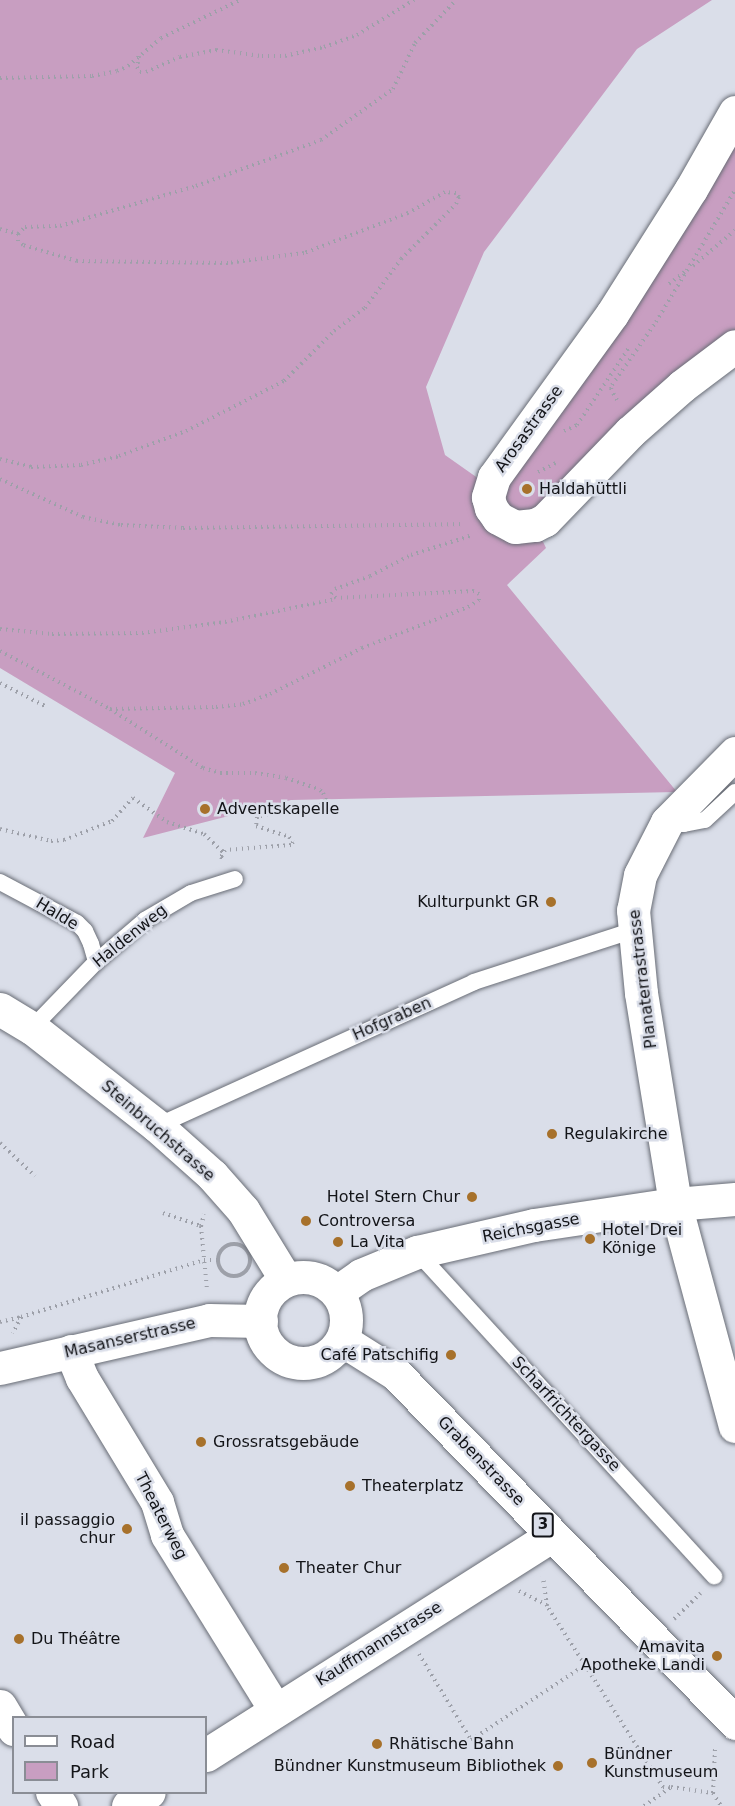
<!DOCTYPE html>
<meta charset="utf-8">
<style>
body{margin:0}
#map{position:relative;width:735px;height:1806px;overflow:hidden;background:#dadee9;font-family:"DejaVu Sans",sans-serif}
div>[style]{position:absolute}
.green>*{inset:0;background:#c89ec1}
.path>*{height:4px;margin-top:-2px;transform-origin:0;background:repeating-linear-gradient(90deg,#9da0a9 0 1.5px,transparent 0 6px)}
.path>.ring{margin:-2px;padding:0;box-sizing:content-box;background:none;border:4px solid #9da0a9;border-radius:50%}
.roads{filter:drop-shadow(0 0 2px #696d76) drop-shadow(0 0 2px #696d76)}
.lane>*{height:16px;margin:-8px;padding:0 8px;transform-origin:8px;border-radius:8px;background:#fff}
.street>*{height:33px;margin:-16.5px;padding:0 16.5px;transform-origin:16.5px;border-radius:16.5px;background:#fff}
.secondary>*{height:33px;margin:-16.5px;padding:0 16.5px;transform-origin:16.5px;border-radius:16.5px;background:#fff}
.primary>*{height:33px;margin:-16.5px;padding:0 16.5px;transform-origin:16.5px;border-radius:16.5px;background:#fff}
.primary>.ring{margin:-16.5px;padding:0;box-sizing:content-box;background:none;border:33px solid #fff;border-radius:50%}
.dots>*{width:16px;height:16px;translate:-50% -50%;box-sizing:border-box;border:3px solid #dadee9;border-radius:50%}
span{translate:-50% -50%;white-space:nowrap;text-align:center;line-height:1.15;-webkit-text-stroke:5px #dadee9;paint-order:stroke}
.shield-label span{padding:2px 4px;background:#dadee9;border:2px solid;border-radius:4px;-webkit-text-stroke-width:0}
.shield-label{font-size:15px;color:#131418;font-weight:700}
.street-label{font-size:16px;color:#131418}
.poi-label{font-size:16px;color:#131418}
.left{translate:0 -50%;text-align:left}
.right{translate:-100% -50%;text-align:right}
.legend{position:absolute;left:12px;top:1716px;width:195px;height:78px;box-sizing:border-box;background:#dadee9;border:2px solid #8a8d95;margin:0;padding:8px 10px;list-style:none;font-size:18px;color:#131418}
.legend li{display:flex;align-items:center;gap:12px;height:30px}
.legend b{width:30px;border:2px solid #8a8d95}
</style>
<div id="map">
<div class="green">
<div style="clip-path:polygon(0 0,712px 0,637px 49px,484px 252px,426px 387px,445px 455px,489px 486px,735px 112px,735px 346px,535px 525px,546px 548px,507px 585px,677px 792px,291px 800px,143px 838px,175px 773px,0 668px)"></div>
</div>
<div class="path">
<div style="left:139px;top:56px;width:11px;rotate:100deg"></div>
<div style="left:137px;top:67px;width:6px;rotate:59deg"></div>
<div style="left:140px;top:72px;width:6px"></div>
<div style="left:146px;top:72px;width:37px;rotate:-24deg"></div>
<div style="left:180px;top:57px;width:37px;rotate:-11deg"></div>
<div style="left:216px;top:50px;width:46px;rotate:7.4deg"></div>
<div style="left:262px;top:56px;width:23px"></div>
<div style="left:285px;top:56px;width:40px;rotate:-13deg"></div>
<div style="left:324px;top:47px;width:35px;rotate:-20deg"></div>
<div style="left:357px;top:35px;width:67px;rotate:-31.6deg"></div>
<div style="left:0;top:78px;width:92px;rotate:-1.2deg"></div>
<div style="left:92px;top:76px;width:25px;rotate:-11deg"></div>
<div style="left:117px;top:71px;width:12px;rotate:-24deg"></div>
<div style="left:128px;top:66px;width:43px;rotate:-40.3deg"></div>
<div style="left:161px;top:38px;width:88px;rotate:-25.7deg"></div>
<div style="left:0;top:229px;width:19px;rotate:16deg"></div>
<div style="left:693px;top:266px;width:55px;rotate:-40.6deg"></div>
<div style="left:669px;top:284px;width:23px;rotate:-38deg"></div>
<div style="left:617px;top:400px;width:13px;rotate:-119deg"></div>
<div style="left:611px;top:389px;width:4px;rotate:-76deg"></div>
<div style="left:612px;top:385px;width:77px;rotate:-55.1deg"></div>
<div style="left:656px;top:322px;width:154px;rotate:-59.1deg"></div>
<div style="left:564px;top:431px;width:14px;rotate:-25deg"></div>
<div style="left:577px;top:425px;width:92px;rotate:-56.1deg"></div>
<div style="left:0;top:459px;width:32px;rotate:14deg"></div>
<div style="left:31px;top:467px;width:50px;rotate:-2.3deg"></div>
<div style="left:81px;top:465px;width:39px;rotate:-13deg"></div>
<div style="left:119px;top:456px;width:72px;rotate:-20.5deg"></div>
<div style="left:186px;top:431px;width:110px;rotate:-27deg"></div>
<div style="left:284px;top:381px;width:71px;rotate:-45deg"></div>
<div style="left:334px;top:331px;width:39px;rotate:-37deg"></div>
<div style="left:365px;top:308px;width:61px;rotate:-53.7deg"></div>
<div style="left:401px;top:259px;width:78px;rotate:-45deg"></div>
<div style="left:456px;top:204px;width:8px;rotate:-67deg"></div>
<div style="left:459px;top:197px;width:5px;rotate:-127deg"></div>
<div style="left:456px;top:193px;width:11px;rotate:-175deg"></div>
<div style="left:445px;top:192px;width:43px;rotate:150.4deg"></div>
<div style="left:408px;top:213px;width:111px;rotate:159deg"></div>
<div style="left:304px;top:253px;width:77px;rotate:172.5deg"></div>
<div style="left:228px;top:263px;width:151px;rotate:-179.2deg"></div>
<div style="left:77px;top:261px;width:56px;rotate:-163.5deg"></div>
<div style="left:23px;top:245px;width:6px;rotate:-141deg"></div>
<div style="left:18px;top:241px;width:7px;rotate:-90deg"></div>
<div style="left:18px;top:234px;width:10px;rotate:-45deg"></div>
<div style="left:25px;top:227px;width:35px;rotate:-2deg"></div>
<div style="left:60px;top:226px;width:142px;rotate:-16.4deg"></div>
<div style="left:196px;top:186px;width:133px;rotate:-20.2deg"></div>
<div style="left:321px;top:140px;width:88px;rotate:-35.3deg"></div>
<div style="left:393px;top:89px;width:51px;rotate:-64.4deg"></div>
<div style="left:415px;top:43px;width:59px;rotate:-46.4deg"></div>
<div style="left:538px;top:472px;width:20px;rotate:-27deg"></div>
<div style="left:0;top:479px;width:91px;rotate:24.6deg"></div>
<div style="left:83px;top:517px;width:39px;rotate:12deg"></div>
<div style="left:121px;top:525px;width:62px;rotate:2.8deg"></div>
<div style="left:183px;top:528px;width:282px;rotate:-0.8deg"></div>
<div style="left:0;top:629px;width:52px;rotate:5.5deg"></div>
<div style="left:52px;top:634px;width:90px;rotate:-0.6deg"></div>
<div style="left:142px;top:633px;width:84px;rotate:-7.5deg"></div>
<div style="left:225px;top:622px;width:112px;rotate:-11.8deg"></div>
<div style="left:0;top:651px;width:124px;rotate:27.8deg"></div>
<div style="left:110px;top:709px;width:110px;rotate:32.4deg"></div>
<div style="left:203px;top:768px;width:18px;rotate:16deg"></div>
<div style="left:220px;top:773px;width:35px"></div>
<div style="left:255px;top:773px;width:31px;rotate:9deg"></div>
<div style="left:286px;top:778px;width:36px;rotate:19deg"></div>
<div style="left:320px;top:790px;width:4px;rotate:45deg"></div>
<div style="left:323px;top:793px;width:8px;rotate:67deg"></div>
<div style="left:326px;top:800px;width:9px;rotate:139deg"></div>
<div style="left:319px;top:806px;width:28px;rotate:176deg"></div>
<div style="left:291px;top:808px;width:35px;rotate:165deg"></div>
<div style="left:257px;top:817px;width:9px;rotate:96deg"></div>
<div style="left:256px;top:826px;width:35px;rotate:18deg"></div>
<div style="left:289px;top:837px;width:6px;rotate:51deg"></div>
<div style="left:293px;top:842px;width:4px;rotate:124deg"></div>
<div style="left:291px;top:845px;width:66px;rotate:175.7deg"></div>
<div style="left:225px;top:850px;width:8px;rotate:120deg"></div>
<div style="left:221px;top:857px;width:5px;rotate:53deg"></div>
<div style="left:0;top:683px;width:53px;rotate:27.1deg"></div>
<div style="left:110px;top:709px;width:106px;rotate:-1.1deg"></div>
<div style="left:216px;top:707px;width:27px;rotate:-6deg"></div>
<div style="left:243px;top:704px;width:29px;rotate:-20deg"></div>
<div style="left:270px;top:694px;width:103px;rotate:-26.6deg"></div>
<div style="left:362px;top:648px;width:114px;rotate:-21.1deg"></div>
<div style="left:468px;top:607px;width:13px;rotate:-32deg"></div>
<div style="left:479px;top:600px;width:6px;rotate:-90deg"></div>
<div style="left:479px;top:594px;width:6px;rotate:-149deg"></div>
<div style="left:474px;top:591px;width:138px;rotate:177.1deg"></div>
<div style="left:336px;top:598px;width:6px;rotate:-141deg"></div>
<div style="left:331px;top:594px;width:6px;rotate:-51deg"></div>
<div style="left:335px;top:589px;width:37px;rotate:-20deg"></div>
<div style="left:370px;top:576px;width:46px;rotate:-27.1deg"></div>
<div style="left:411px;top:555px;width:65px;rotate:-17.9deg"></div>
<div style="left:0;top:829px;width:52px;rotate:13.2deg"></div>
<div style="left:51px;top:841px;width:13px;rotate:-4deg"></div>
<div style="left:64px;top:840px;width:52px;rotate:-21.6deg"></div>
<div style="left:112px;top:821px;width:31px;rotate:-48deg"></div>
<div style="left:133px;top:798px;width:42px;rotate:35.2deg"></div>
<div style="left:167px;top:822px;width:39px;rotate:18deg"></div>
<div style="left:204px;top:834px;width:29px;rotate:44deg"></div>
<div style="left:0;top:1143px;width:48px;rotate:43.3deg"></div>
<div style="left:163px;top:1213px;width:40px;rotate:18.9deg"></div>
<div style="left:201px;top:1226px;width:64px;rotate:84.6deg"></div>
<div style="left:201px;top:1226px;width:12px;rotate:-76deg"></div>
<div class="ring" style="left:218px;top:1244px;width:28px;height:28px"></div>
<div style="left:21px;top:1317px;width:192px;rotate:-17.3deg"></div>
<div style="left:204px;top:1260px;width:15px"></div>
<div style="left:0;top:1322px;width:22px;rotate:-13deg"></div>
<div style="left:21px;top:1317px;width:18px;rotate:117deg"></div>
<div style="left:519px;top:1591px;width:31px;rotate:27deg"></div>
<div style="left:674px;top:1619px;width:37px;rotate:-44deg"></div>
<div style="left:419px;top:1654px;width:100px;rotate:58.8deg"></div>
<div style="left:471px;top:1740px;width:136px;rotate:-33.3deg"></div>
<div style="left:585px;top:1665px;width:70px;rotate:-122.8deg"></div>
<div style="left:547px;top:1606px;width:30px;rotate:-98deg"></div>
<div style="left:585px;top:1665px;width:145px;rotate:57.4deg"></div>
<div style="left:663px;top:1787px;width:8px"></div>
<div style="left:713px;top:1793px;width:44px;rotate:-87.4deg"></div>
<div style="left:644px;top:1806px;width:33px;rotate:-35deg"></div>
<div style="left:671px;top:1787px;width:42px;rotate:8.1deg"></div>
<div style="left:713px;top:1793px;width:15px;rotate:58deg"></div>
</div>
<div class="roads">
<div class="lane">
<div style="left:668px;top:822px;width:16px;rotate:7deg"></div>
<div style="left:684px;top:824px;width:21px;rotate:-11deg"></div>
<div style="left:705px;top:820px;width:41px;rotate:-43deg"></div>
<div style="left:0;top:882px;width:87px;rotate:28deg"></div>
<div style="left:77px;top:923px;width:11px;rotate:45deg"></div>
<div style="left:85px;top:931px;width:14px;rotate:65deg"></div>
<div style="left:91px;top:944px;width:19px;rotate:74deg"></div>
<div style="left:32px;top:1028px;width:92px;rotate:-45.9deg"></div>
<div style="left:96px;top:962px;width:65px;rotate:-40.6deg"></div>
<div style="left:145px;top:920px;width:53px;rotate:-30.4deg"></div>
<div style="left:191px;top:893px;width:46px;rotate:-17.7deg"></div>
<div style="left:157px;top:1126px;width:348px;rotate:-24.4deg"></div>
<div style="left:474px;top:982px;width:168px;rotate:-18deg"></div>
<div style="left:417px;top:1252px;width:440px;rotate:47.5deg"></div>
</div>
<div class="street">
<div style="left:735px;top:753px;width:97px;rotate:134.6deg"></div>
<div style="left:667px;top:822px;width:59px;rotate:117deg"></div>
<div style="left:640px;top:875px;width:36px;rotate:101deg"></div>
<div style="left:633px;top:910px;width:83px;rotate:84.5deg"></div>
<div style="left:641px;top:993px;width:214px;rotate:80.8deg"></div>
<div style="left:675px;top:1204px;width:230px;rotate:74.9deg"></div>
<div style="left:0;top:1009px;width:37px;rotate:31deg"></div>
<div style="left:32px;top:1028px;width:159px;rotate:38.1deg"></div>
<div style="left:157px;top:1126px;width:74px;rotate:41.7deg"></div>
<div style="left:212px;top:1175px;width:47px;rotate:48.5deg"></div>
<div style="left:243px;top:1210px;width:82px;rotate:58.4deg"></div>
<div style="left:337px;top:1292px;width:29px;rotate:-35deg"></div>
<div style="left:361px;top:1275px;width:61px;rotate:-22.3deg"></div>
<div style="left:417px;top:1252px;width:120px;rotate:-13deg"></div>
<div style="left:534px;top:1225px;width:143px;rotate:-8.5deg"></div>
<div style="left:675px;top:1204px;width:60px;rotate:-4.8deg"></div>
<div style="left:71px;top:1351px;width:29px;rotate:68deg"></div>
<div style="left:82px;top:1378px;width:145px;rotate:58.8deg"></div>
<div style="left:157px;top:1502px;width:34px;rotate:73deg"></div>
<div style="left:167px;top:1535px;width:205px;rotate:58.2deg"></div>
<div style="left:0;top:1706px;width:27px;rotate:59deg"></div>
<div style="left:206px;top:1755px;width:410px;rotate:-32.4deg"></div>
<div style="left:52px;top:1792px;width:17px;rotate:57deg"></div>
<div style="left:128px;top:1806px;width:25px;rotate:-34deg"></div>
</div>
<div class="secondary">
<div style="left:735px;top:112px;width:89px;rotate:119.7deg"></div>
<div style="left:691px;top:189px;width:148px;rotate:122.3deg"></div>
<div style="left:612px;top:314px;width:201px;rotate:125.9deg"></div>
<div style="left:494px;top:477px;width:21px;rotate:107deg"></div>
<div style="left:488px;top:497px;width:11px;rotate:75deg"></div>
<div style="left:491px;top:508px;width:12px;rotate:55deg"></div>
<div style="left:498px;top:518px;width:19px;rotate:28deg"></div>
<div style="left:515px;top:527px;width:20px;rotate:-6deg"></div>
<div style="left:535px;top:525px;width:11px;rotate:-27deg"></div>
<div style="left:545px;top:520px;width:122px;rotate:-46deg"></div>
<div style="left:630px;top:432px;width:69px;rotate:-41.5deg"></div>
<div style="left:682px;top:386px;width:66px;rotate:-37deg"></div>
</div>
<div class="primary">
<div class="ring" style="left:260px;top:1277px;width:53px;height:53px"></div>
<div style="left:342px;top:1340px;width:64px;rotate:32.2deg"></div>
<div style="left:396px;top:1374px;width:487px;rotate:45.8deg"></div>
<div style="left:0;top:1368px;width:214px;rotate:-12.9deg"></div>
<div style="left:209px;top:1320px;width:52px;rotate:1.1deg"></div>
</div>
</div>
<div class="dots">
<div style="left:527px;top:489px;background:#a7712b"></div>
<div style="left:205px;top:809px;background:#a7712b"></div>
<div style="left:551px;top:902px;background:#a7712b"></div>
<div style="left:552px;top:1134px;background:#a7712b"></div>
<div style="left:472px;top:1197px;background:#a7712b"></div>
<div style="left:306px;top:1221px;background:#a7712b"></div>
<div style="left:590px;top:1239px;background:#a7712b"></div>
<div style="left:338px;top:1242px;background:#a7712b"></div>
<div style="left:451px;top:1355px;background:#a7712b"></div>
<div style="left:201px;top:1442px;background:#a7712b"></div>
<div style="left:350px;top:1486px;background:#a7712b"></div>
<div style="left:127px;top:1529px;background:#a7712b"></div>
<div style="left:284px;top:1568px;background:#a7712b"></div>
<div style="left:19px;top:1639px;background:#a7712b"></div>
<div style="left:717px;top:1656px;background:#a7712b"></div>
<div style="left:377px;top:1744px;background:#a7712b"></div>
<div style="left:592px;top:1763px;background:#a7712b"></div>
<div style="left:558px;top:1766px;background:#a7712b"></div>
</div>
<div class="shield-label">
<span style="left:543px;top:1525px">3</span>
</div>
<div class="street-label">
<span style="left:529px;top:429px;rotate:-54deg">Arosastrasse</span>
<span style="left:57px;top:914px;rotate:31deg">Halde</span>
<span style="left:130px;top:936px;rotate:-39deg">Haldenweg</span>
<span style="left:643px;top:979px;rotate:-97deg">Planaterrastrasse</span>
<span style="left:392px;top:1019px;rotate:-24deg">Hofgraben</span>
<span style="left:158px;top:1131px;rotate:41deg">Steinbruchstrasse</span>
<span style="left:531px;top:1228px;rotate:-11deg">Reichsgasse</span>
<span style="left:130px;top:1338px;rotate:-13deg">Masanserstrasse</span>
<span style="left:566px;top:1414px;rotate:47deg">Scharfrichtergasse</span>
<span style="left:481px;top:1461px;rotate:46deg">Grabenstrasse</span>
<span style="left:161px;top:1516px;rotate:63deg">Theaterweg</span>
<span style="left:379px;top:1644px;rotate:-32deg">Kauffmannstrasse</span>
</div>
<div class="poi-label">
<span class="left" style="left:539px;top:489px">Haldahüttli</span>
<span class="left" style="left:217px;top:809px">Adventskapelle</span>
<span class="right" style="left:539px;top:902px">Kulturpunkt GR</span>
<span class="left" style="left:564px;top:1134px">Regulakirche</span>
<span class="right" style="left:460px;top:1197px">Hotel Stern Chur</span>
<span class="left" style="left:318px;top:1221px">Controversa</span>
<span class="left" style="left:602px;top:1239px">Hotel Drei<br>Könige</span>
<span class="left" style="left:350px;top:1242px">La Vita</span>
<span class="right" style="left:439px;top:1355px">Café Patschifig</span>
<span class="left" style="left:213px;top:1442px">Grossratsgebäude</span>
<span class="left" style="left:362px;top:1486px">Theaterplatz</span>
<span class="right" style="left:115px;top:1529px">il passaggio<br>chur</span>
<span class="left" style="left:296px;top:1568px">Theater Chur</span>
<span class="left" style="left:31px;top:1639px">Du Théâtre</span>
<span class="right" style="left:705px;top:1656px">Amavita<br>Apotheke Landi</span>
<span class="left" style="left:389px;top:1744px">Rhätische Bahn</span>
<span class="left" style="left:604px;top:1763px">Bündner<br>Kunstmuseum</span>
<span class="right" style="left:546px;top:1766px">Bündner Kunstmuseum Bibliothek</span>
</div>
<ul class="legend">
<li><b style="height:8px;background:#fff"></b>Road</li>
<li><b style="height:16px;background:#c89ec1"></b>Park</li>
</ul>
</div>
